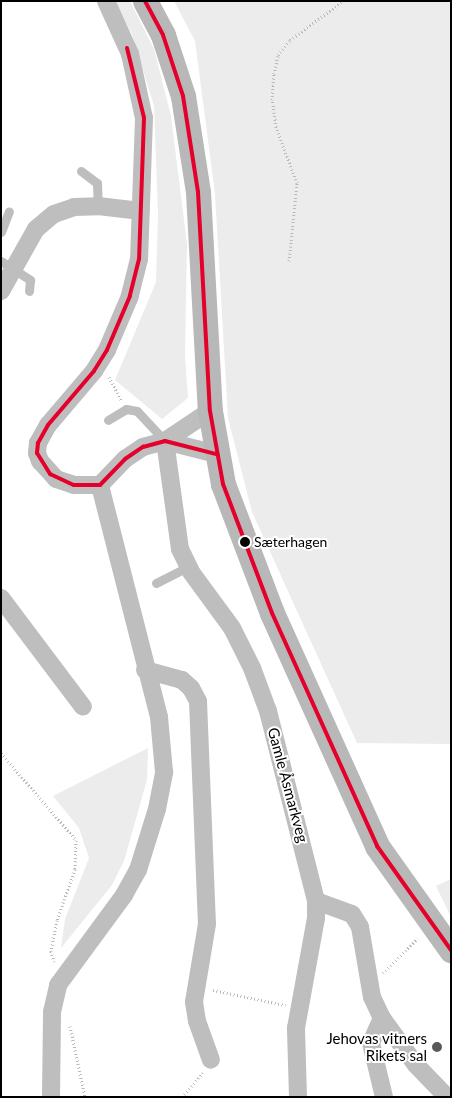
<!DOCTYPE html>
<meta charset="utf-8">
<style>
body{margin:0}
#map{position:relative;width:452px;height:1098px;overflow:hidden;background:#fff;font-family:Lato,sans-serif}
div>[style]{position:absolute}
.green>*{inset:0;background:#ececec}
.path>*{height:3px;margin-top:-1.5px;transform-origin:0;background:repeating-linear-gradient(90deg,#b9b9b9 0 1px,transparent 0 3.5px)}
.lane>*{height:9px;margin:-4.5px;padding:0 4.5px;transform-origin:4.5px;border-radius:4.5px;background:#bebebe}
.street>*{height:18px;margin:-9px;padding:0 9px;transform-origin:9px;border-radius:9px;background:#bebebe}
.secondary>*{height:25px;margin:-12.5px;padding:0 12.5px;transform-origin:12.5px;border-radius:12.5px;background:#b8b8b8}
.bus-1>*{height:4px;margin:-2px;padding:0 2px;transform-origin:2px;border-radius:2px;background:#e4002b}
.dots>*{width:14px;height:14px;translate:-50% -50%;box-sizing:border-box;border:2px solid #fff;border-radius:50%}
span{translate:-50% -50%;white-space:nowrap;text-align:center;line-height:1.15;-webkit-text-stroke:4px #fff;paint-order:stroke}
.bus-label{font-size:14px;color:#000}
.left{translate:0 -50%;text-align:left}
.street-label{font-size:15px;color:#000}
.poi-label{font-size:15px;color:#000}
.right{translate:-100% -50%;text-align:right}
.frame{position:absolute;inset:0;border:2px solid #000;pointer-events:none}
</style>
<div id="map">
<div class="green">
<div style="clip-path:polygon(114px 1px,130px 1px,154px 49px,171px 116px,187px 244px,185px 356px,188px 398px,162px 419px,115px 380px,156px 282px,158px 213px,154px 106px,132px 34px)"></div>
<div style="clip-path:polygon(174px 1px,451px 1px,451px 744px,357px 743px,252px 512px,228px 418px,215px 194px,195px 41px)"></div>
<div style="clip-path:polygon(148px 748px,147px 780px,124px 861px,112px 885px,61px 948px,65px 919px,89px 858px,79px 828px,53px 796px)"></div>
<div style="clip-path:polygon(451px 879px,451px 917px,436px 886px)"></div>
</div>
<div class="path">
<div style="left:289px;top:261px;width:78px;rotate:-84.1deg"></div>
<div style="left:297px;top:183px;width:60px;rotate:-110.6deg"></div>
<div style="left:276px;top:127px;width:27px;rotate:-98deg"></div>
<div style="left:272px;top:100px;width:26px;rotate:-86deg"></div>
<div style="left:274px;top:74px;width:19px;rotate:-78deg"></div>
<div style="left:278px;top:55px;width:19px;rotate:-51deg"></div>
<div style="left:290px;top:40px;width:66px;rotate:-36.3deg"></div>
<div style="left:109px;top:377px;width:26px;rotate:62deg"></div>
<div style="left:1px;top:753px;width:115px;rotate:49.2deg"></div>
<div style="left:76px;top:840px;width:29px;rotate:92deg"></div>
<div style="left:75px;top:869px;width:54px;rotate:109.4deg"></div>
<div style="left:57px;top:920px;width:32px;rotate:101deg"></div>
<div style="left:51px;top:951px;width:11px;rotate:75deg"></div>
<div style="left:383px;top:973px;width:49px;rotate:-45deg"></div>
<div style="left:213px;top:990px;width:74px;rotate:11.8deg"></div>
<div style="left:70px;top:1026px;width:73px;rotate:78.1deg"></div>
<div style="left:182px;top:1097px;width:32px;rotate:-49deg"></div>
</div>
<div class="lane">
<div style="left:81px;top:171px;width:20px;rotate:37deg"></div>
<div style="left:97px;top:183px;width:23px;rotate:88deg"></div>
<div style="left:1px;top:232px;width:22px;rotate:-69deg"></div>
<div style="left:1px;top:261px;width:35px;rotate:33deg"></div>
<div style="left:30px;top:280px;width:11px;rotate:95deg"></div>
<div style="left:108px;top:420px;width:21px;rotate:-31deg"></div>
<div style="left:126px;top:409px;width:11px;rotate:10deg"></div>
<div style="left:137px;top:411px;width:41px;rotate:47deg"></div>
<div style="left:156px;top:583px;width:37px;rotate:-27deg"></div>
</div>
<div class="street">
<div style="left:106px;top:1px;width:58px;rotate:65.6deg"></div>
<div style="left:130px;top:54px;width:66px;rotate:77.7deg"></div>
<div style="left:144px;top:118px;width:141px;rotate:92deg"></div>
<div style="left:139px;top:259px;width:38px;rotate:104deg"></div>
<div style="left:130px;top:296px;width:59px;rotate:113.1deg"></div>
<div style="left:107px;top:350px;width:25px;rotate:122deg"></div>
<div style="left:94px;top:371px;width:71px;rotate:130.4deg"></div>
<div style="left:48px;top:425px;width:21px;rotate:119deg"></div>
<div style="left:38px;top:443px;width:10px;rotate:96deg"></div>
<div style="left:37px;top:453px;width:9px;rotate:69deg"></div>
<div style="left:40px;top:461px;width:24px;rotate:48deg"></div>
<div style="left:56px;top:479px;width:19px;rotate:18deg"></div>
<div style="left:74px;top:485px;width:26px"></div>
<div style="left:100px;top:485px;width:36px;rotate:-46deg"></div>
<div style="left:125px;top:459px;width:22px;rotate:-34deg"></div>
<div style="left:143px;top:447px;width:23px;rotate:-15deg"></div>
<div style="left:165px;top:441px;width:54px;rotate:-33.7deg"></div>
<div style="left:1px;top:291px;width:71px;rotate:-60.6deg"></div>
<div style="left:36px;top:229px;width:23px;rotate:-40deg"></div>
<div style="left:54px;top:214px;width:21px;rotate:-19deg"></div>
<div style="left:74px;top:207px;width:24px;rotate:-2deg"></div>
<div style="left:98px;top:206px;width:43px;rotate:6.6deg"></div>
<div style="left:165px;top:441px;width:109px;rotate:82.1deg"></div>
<div style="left:180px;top:549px;width:25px;rotate:64deg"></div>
<div style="left:191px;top:572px;width:69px;rotate:53.8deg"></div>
<div style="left:232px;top:628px;width:45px;rotate:63.4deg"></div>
<div style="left:252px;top:668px;width:46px;rotate:69.6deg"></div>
<div style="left:268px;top:711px;width:196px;rotate:75.8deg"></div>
<div style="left:316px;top:901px;width:38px;rotate:20deg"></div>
<div style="left:352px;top:914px;width:15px;rotate:58deg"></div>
<div style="left:360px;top:927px;width:71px;rotate:80.3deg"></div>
<div style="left:372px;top:997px;width:23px;rotate:65deg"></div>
<div style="left:382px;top:1018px;width:58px;rotate:54.1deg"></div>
<div style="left:416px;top:1065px;width:45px;rotate:45.9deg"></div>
<div style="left:165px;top:441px;width:53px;rotate:14.3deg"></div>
<div style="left:1px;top:598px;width:136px;rotate:53deg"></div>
<div style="left:145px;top:670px;width:38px;rotate:15deg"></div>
<div style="left:182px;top:680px;width:12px;rotate:42deg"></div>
<div style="left:191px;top:688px;width:15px;rotate:62deg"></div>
<div style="left:198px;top:701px;width:223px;rotate:87.7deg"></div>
<div style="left:207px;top:924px;width:79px;rotate:99.5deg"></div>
<div style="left:194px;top:1002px;width:19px;rotate:81deg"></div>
<div style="left:197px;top:1021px;width:41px;rotate:70.3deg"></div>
<div style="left:382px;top:1018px;width:27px;rotate:114deg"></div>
<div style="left:371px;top:1043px;width:56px;rotate:76.5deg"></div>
<div style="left:51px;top:1097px;width:85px;rotate:-89.3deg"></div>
<div style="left:52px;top:1012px;width:28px;rotate:-77deg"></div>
<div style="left:58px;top:985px;width:112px;rotate:-53.7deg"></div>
<div style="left:124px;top:895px;width:29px;rotate:-61deg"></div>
<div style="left:138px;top:870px;width:64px;rotate:-72.7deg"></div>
<div style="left:157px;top:809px;width:38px;rotate:-79deg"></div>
<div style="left:164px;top:772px;width:55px;rotate:-95.2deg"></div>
<div style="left:159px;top:717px;width:239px;rotate:-104.3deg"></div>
<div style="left:298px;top:1097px;width:69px;rotate:-91.7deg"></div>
<div style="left:296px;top:1028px;width:112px;rotate:-79.7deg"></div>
<div style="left:316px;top:918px;width:17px;rotate:-90deg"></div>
</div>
<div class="secondary">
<div style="left:145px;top:1px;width:38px;rotate:62deg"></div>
<div style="left:163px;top:35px;width:64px;rotate:71.8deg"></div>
<div style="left:183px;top:96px;width:97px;rotate:81.1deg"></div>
<div style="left:198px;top:192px;width:219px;rotate:86.9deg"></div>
<div style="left:210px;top:411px;width:74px;rotate:79.9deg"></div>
<div style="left:223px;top:484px;width:138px;rotate:69.2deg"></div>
<div style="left:272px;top:613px;width:256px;rotate:65.7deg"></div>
<div style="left:377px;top:846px;width:128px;rotate:54.6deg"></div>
</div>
<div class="bus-1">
<div style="left:145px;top:1px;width:38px;rotate:62deg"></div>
<div style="left:163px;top:35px;width:64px;rotate:71.8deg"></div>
<div style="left:183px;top:96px;width:97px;rotate:81.1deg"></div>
<div style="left:198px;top:192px;width:219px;rotate:86.9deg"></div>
<div style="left:210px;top:411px;width:74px;rotate:79.9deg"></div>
<div style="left:223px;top:484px;width:138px;rotate:69.2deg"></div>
<div style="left:272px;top:613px;width:256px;rotate:65.7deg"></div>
<div style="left:377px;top:846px;width:128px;rotate:54.6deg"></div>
<div style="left:127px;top:48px;width:72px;rotate:76.3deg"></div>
<div style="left:144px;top:118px;width:141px;rotate:92deg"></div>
<div style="left:139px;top:259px;width:38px;rotate:104deg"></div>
<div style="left:130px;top:296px;width:59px;rotate:113.1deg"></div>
<div style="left:107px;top:350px;width:25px;rotate:122deg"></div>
<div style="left:94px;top:371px;width:71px;rotate:130.4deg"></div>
<div style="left:48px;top:425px;width:21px;rotate:119deg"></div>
<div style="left:38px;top:443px;width:10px;rotate:96deg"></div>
<div style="left:37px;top:453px;width:25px;rotate:58deg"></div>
<div style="left:50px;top:474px;width:26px;rotate:25deg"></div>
<div style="left:74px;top:485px;width:26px"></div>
<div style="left:100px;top:485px;width:36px;rotate:-46deg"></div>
<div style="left:125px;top:459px;width:22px;rotate:-34deg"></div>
<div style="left:143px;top:447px;width:23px;rotate:-15deg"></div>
<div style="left:165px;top:441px;width:53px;rotate:14.3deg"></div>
</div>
<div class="dots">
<div style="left:245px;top:542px;background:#000"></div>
<div style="left:437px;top:1047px;background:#595959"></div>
</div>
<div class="bus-label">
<span class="left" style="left:254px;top:542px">Sæterhagen</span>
</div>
<div class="street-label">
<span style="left:288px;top:785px;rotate:75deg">Gamle Åsmarkveg</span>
</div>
<div class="poi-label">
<span class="right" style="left:427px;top:1047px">Jehovas vitners<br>Rikets sal</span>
</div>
<div class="frame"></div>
</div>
